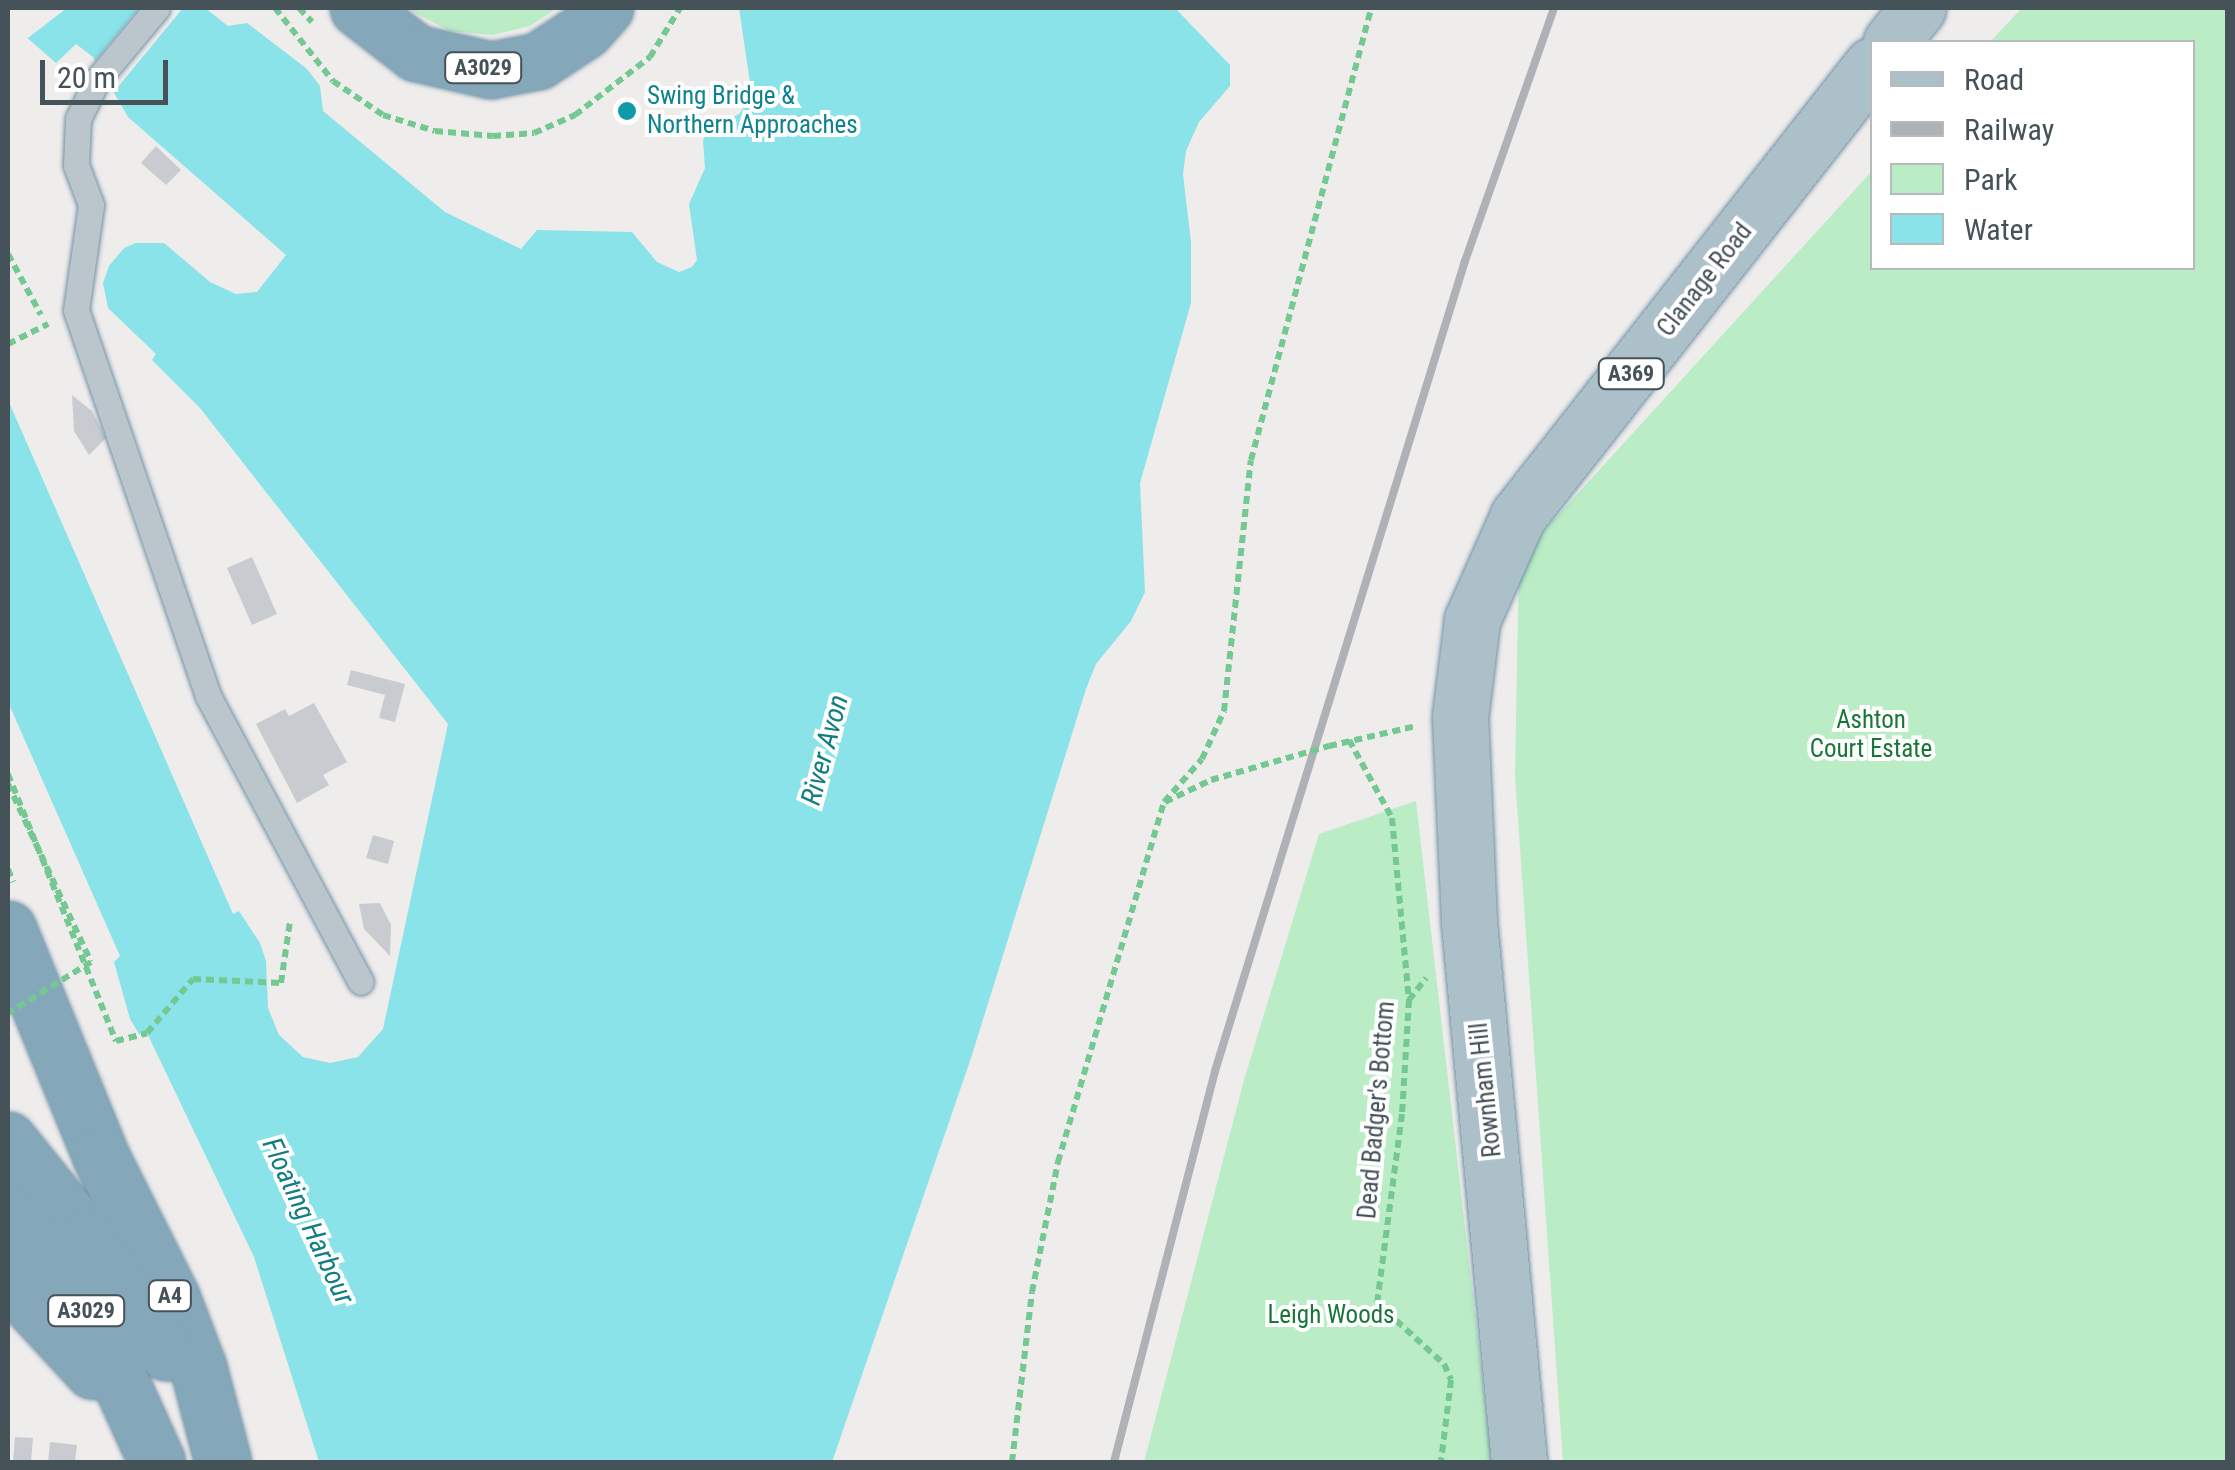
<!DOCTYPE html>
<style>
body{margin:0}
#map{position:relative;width:2235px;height:1470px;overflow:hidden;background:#efecec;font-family:"Roboto Condensed",sans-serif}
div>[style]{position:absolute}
.green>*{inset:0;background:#baecc5}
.water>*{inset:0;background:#89e3e8}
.pier>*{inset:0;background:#efecec}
.building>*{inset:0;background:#c8ccd1}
.path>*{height:6px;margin-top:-3px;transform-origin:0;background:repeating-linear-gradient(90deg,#74c891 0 8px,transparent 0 13px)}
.roads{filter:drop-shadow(0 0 2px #7092a5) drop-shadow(0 0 2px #7092a5)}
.lane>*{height:25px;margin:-12.5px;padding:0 12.5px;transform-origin:12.5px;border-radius:12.5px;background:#bac6cb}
.primary>*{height:55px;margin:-27.5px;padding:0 27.5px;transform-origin:27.5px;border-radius:27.5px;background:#acc0ca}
.highway>*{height:55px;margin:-27.5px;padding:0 27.5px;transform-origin:27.5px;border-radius:27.5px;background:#85a7ba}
.rail>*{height:8px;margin:-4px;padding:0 4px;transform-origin:4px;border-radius:4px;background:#aeb2b6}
.path-bridge>*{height:6px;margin-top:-3px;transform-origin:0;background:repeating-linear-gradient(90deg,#74c891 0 8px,transparent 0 13px)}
.dots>*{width:28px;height:28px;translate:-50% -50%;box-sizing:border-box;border:5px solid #fff;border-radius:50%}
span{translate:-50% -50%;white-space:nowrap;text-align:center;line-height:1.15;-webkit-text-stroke:8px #fff;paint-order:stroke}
.shield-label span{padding:2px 8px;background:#fff;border:2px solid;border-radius:8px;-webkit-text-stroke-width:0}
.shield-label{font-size:22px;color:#455258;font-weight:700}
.culture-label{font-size:25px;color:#0d838f}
.left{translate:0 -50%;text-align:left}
.street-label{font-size:25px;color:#455258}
.park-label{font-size:25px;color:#197638}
.water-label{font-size:28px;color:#117e83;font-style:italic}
.frame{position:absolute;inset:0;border:10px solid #455258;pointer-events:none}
.legend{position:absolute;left:1870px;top:40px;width:325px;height:230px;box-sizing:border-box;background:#fff;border:2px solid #b5babc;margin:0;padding:12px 18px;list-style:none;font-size:30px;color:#455258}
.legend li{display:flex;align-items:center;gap:20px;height:50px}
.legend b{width:50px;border:2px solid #b5babc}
.scale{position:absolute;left:40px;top:60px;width:128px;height:45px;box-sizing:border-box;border:5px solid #455258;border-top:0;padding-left:12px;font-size:30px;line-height:35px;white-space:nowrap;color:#455258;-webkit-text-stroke:8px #fff;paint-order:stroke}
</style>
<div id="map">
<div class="green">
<div style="clip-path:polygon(406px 8px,557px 8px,530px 26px,493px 35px,450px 31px)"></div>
<div style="clip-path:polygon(2022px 8px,2227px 8px,2227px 1462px,1563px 1462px,1515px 776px,1519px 558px,1872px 171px,1872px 268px,2192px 268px,2192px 42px,1990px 42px)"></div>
<div style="clip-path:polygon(1416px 801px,1492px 1462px,1144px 1462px,1244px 1080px,1319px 834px)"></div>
</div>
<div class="water">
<div style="clip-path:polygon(8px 8px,205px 8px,228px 26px,247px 23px,307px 69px,320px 86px,323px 111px,445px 212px,521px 249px,537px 230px,632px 232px,657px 262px,679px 272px,692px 267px,697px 260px,689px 204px,705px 168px,703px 140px,708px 131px,739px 114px,752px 96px,739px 8px,1175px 8px,1230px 65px,1230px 86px,1199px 122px,1186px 151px,1183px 174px,1191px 242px,1191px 303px,1140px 483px,1145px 592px,1131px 621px,1096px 664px,1086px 689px,971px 1058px,832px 1462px,319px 1462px,254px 1257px,147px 1033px,139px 1034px,130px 1019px,114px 962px,120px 956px,8px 702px,8px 400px,233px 914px,239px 911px,260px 943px,266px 961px,268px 1008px,279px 1035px,303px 1057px,330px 1063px,358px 1057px,383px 1029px,448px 724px,200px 408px,152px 360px,156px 354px,108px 308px,103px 283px,109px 266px,124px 248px,136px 243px,164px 243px,210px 282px,236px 294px,257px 292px,286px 255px,128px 117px,93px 57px,76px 44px,56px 63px,8px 21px)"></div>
</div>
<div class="pier">
<div style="clip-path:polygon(8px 8px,67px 8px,24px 41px,8px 27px)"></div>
<div style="clip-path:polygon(139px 8px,183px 8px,113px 93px,92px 65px)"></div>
</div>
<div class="building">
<div style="clip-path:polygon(156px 146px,181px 170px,166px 185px,141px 163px)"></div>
<div style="clip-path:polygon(72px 395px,92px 411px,106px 438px,89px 455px,74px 431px)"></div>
<div style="clip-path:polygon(252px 557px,277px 614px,252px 625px,227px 568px)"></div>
<div style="clip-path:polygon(351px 670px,405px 684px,395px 722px,379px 718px,385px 695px,347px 685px)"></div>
<div style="clip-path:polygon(314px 703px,347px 762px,323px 775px,329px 785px,297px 803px,256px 724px,285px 709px,289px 716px)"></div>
<div style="clip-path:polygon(373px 835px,394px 841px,388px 864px,366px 858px)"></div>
<div style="clip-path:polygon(380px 903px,391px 925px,390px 956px,364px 929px,359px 904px)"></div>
<div style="clip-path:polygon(15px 1437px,33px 1438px,31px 1462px,13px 1462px)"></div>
<div style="clip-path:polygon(50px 1442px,77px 1445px,75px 1462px,48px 1462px)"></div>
</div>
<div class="path">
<div style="left:275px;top:8px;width:93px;rotate:51.5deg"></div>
<div style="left:333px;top:81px;width:60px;rotate:34.2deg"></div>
<div style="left:383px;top:115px;width:54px;rotate:17.1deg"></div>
<div style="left:435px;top:131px;width:58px;rotate:4.9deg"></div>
<div style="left:493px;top:136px;width:41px;rotate:-4.2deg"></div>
<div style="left:534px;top:133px;width:45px;rotate:-23.7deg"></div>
<div style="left:575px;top:115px;width:95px;rotate:-37.7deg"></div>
<div style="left:650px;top:57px;width:57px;rotate:-58.5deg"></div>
<div style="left:299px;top:8px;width:19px;rotate:47deg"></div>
<div style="left:8px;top:254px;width:69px;rotate:61.6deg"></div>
<div style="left:8px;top:344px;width:45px;rotate:-26.6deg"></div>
<div style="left:1349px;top:740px;width:89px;rotate:61.1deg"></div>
<div style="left:1392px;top:818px;width:183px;rotate:84.7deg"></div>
<div style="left:1409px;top:1000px;width:114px;rotate:93.5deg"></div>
<div style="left:1402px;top:1114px;width:191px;rotate:97.5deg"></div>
<div style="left:1377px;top:1303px;width:91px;rotate:42.3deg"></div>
<div style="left:1444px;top:1364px;width:17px;rotate:66deg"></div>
<div style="left:1451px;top:1380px;width:83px;rotate:97deg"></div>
<div style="left:1329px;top:746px;width:89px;rotate:-12.9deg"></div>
<div style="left:8px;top:774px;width:288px;rotate:68deg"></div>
<div style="left:116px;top:1041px;width:32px;rotate:-14deg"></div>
<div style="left:147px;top:1033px;width:71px;rotate:-49.6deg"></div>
<div style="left:193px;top:979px;width:88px;rotate:2.6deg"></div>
<div style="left:281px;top:983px;width:63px;rotate:-81.7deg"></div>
<div style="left:1165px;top:802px;width:51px;rotate:-25.6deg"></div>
<div style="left:8px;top:869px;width:14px;rotate:69deg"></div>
<div style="left:1409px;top:1000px;width:28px;rotate:-52deg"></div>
<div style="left:1012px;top:1462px;width:171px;rotate:-83.3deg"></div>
<div style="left:1032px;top:1292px;width:133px;rotate:-78.7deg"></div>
<div style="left:1058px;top:1162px;width:375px;rotate:-73.6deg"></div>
<div style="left:1164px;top:802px;width:57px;rotate:-48.5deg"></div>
<div style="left:1202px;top:759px;width:53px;rotate:-65.4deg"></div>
<div style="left:1224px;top:711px;width:252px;rotate:-83.9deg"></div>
<div style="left:1251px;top:460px;width:468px;rotate:-75.1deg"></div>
</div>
<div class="roads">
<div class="lane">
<div style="left:157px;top:8px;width:94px;rotate:129.8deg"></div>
<div style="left:97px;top:80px;width:43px;rotate:116deg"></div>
<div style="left:78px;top:119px;width:46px;rotate:92.5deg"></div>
<div style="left:76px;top:165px;width:43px;rotate:69.4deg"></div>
<div style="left:91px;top:205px;width:106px;rotate:98.1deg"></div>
<div style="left:76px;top:310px;width:408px;rotate:71.1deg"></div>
<div style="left:208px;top:696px;width:324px;rotate:61.9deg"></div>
</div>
<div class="primary">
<div style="left:1891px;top:42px;width:43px;rotate:-51.5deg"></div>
<div style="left:1519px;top:1462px;width:542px;rotate:-95.29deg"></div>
<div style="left:1469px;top:922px;width:205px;rotate:-92.5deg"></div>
<div style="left:1460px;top:717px;width:98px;rotate:-82.9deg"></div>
<div style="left:1472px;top:620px;width:114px;rotate:-66.1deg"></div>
<div style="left:1518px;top:516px;width:573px;rotate:-51.87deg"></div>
</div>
<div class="highway">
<div style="left:358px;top:8px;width:73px;rotate:37.8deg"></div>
<div style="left:416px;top:53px;width:77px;rotate:12.8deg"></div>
<div style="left:491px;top:70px;width:48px;rotate:-10.8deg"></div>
<div style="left:538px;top:61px;width:56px;rotate:-33.4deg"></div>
<div style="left:585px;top:30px;width:30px;rotate:-48deg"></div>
<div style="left:8px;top:929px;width:244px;rotate:67.8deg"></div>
<div style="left:100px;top:1155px;width:161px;rotate:63.4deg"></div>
<div style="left:172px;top:1299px;width:73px;rotate:69.1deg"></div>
<div style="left:198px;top:1367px;width:98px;rotate:75.3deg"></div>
<div style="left:8px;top:1140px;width:126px;rotate:51.1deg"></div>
<div style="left:87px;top:1238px;width:139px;rotate:55.3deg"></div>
<div style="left:8px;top:1213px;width:76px;rotate:47.7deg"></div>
<div style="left:59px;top:1269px;width:62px;rotate:56.8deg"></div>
<div style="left:93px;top:1321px;width:155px;rotate:65.6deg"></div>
<div style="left:8px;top:1279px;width:125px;rotate:47.3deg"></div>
</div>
</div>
<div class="rail">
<div style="left:1114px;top:1462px;width:404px;rotate:-75.5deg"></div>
<div style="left:1215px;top:1071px;width:848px;rotate:-72.85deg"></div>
<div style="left:1465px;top:261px;width:268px;rotate:-70.6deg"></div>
</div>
<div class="path-bridge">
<div style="left:1211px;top:780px;width:123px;rotate:-16.1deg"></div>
<div style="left:8px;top:784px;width:196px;rotate:65deg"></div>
<div style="left:91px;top:962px;width:97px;rotate:148.4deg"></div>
</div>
<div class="dots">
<div style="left:627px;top:111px;background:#0f9aa8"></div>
</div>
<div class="shield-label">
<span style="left:483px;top:68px">A3029</span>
<span style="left:1631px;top:374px">A369</span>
<span style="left:170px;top:1296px">A4</span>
<span style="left:86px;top:1311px">A3029</span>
</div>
<div class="culture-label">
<span class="left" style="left:647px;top:111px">Swing Bridge &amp;<br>Northern Approaches</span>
</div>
<div class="street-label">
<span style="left:1705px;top:280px;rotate:-52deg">Clanage Road</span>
<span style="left:1486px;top:1090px;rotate:-96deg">Rownham Hill</span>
<span style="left:1377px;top:1110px;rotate:-85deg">Dead Badger's Bottom</span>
</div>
<div class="park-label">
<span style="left:1871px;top:735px">Ashton<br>Court Estate</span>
<span style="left:1331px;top:1315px">Leigh Woods</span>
</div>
<div class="water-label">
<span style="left:825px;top:750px;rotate:-75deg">River Avon</span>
<span style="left:308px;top:1221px;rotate:65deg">Floating Harbour</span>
</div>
<div class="frame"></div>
<ul class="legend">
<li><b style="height:12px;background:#acc0ca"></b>Road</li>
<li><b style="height:12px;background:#aeb2b6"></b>Railway</li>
<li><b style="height:28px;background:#baecc5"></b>Park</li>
<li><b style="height:28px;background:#89e3e8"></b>Water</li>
</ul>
<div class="scale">20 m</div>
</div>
